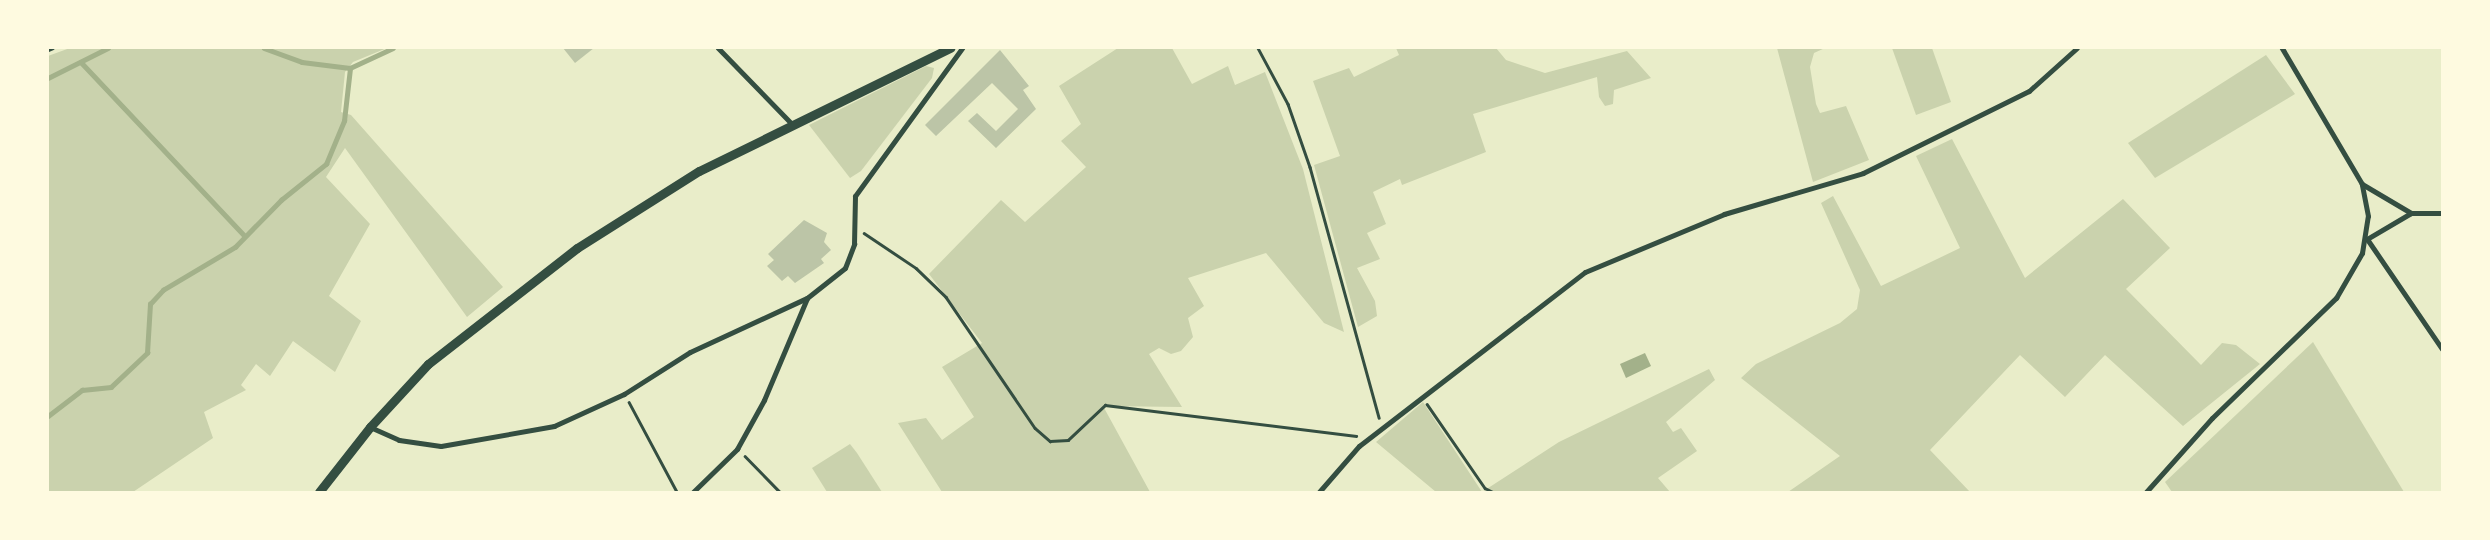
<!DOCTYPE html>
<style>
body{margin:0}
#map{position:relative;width:2490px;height:540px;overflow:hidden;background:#e9edc9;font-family:Quicksand,sans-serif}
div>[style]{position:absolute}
.green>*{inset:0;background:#cad2ad}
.water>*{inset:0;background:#a3b18a}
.stream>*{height:4.5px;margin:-2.25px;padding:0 2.25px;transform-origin:2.25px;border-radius:2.25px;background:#a3b18a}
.building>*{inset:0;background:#bcc5a7}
.path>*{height:2.5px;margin:-1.25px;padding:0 1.25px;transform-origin:1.25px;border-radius:1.25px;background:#344e41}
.service>*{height:3px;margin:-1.5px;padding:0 1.5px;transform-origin:1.5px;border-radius:1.5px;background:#344e41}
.minor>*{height:5px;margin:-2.5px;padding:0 2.5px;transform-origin:2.5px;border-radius:2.5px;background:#344e41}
.tertiary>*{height:9px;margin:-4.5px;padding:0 4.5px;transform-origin:4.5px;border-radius:4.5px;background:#344e41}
span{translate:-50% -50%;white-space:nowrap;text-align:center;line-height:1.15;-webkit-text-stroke:4px #fefae0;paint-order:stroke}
.frame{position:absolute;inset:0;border:49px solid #fefae0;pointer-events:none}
</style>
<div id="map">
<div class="green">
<div style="clip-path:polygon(70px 48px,387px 48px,353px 62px,345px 72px,341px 112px,351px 115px,503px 287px,467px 317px,345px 148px,326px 177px,370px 224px,329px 296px,361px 321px,335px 372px,293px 341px,270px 376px,256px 364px,241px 385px,246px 390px,204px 412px,213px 438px,133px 492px,48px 492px,48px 56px)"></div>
<div style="clip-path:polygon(1118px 48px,1172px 48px,1192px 84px,1228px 66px,1235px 85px,1265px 72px,1303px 169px,1344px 332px,1324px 323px,1266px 253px,1188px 278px,1204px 306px,1188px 318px,1193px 337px,1181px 351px,1171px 354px,1159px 348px,1149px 354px,1182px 407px,1103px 406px,1150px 492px,942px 492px,898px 423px,926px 418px,942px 440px,974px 417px,942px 367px,982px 343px,929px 274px,1001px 200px,1025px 222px,1086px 167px,1061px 141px,1081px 124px,1059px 86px)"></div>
<div style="clip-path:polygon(1396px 48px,1496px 48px,1506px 60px,1545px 73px,1627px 51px,1651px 78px,1614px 90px,1613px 104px,1605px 106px,1599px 97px,1597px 77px,1473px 114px,1486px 152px,1402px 185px,1400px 179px,1373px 192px,1386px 224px,1367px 233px,1380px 259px,1357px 268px,1375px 301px,1377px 316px,1358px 327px,1314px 165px,1340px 156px,1313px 81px,1349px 68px,1354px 77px,1399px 55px)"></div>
<div style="clip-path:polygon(1777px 48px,1825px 48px,1814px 53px,1810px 67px,1816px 104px,1820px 113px,1846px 106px,1869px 160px,1813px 182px)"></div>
<div style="clip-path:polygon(1892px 48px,1932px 48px,1951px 102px,1916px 115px)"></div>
<div style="clip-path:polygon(2266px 55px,2295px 94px,2155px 178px,2128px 143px)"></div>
<div style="clip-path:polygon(926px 66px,934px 68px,932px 78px,861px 171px,850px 178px,809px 125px)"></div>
<div style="clip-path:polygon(1952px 139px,2025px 278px,2123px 199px,2170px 248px,2126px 289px,2201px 365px,2222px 343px,2236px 345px,2260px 364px,2183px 426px,2105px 355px,2065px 397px,2020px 355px,1930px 450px,1970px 492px,1788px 492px,1840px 456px,1741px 378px,1756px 364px,1840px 323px,1857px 309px,1860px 290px,1821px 203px,1833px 196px,1881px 286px,1960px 248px,1916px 156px)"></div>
<div style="clip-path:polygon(2313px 342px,2404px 492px,2172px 492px,2165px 482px)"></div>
<div style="clip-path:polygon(1709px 369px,1715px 380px,1666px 422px,1673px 432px,1681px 428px,1697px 451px,1658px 478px,1670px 492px,1436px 492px,1376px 442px,1423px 402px,1482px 492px,1559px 442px)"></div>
<div style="clip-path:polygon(850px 444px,857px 453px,882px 492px,827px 492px,812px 468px)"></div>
</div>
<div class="water">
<div style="clip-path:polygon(1645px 353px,1651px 366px,1626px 378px,1620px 364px)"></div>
</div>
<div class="stream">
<div style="left:264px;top:48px;width:40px;rotate:20.2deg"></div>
<div style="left:302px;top:62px;width:48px;rotate:7.1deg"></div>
<div style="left:350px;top:68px;width:47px;rotate:-24.9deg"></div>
<div style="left:81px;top:62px;width:239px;rotate:46.7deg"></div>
<div style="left:48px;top:78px;width:67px;rotate:-26.6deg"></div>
<div style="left:48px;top:416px;width:43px;rotate:-37.4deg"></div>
<div style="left:82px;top:390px;width:29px;rotate:-6deg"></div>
<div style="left:111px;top:387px;width:50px;rotate:-43.4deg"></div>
<div style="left:147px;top:353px;width:49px;rotate:-86.5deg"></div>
<div style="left:150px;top:304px;width:19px;rotate:-47deg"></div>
<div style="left:163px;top:290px;width:84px;rotate:-30.8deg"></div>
<div style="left:235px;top:247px;width:66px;rotate:-45.6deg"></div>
<div style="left:281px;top:200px;width:58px;rotate:-38.7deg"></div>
<div style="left:326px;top:164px;width:47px;rotate:-67.3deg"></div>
<div style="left:344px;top:121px;width:53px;rotate:-83.5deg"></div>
</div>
<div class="building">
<div style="clip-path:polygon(563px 48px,594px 48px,575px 63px)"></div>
<div style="clip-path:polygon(1000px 50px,1029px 86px,1023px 90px,1036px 109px,996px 148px,968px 121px,977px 113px,996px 131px,1018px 109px,992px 83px,936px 136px,925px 125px)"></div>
<div style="clip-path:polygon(804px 220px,827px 233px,824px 242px,831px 250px,821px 259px,824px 263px,795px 283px,788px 276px,782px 281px,767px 266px,774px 260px,768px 254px)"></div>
</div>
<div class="path">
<div style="left:1258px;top:48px;width:64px;rotate:61.8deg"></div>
<div style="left:1288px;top:104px;width:67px;rotate:70.8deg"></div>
<div style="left:1310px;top:167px;width:260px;rotate:74.6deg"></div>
<div style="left:864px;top:233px;width:63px;rotate:33.9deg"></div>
<div style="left:916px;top:268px;width:42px;rotate:44deg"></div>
<div style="left:946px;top:297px;width:158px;rotate:55.8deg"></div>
<div style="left:1035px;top:428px;width:20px;rotate:41deg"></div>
<div style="left:1050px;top:441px;width:18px;rotate:-3deg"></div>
<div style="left:1068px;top:440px;width:51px;rotate:-43.4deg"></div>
<div style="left:1105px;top:405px;width:253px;rotate:7deg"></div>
<div style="left:629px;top:402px;width:102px;rotate:61.9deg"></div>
<div style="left:1427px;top:404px;width:102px;rotate:55.4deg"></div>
<div style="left:1485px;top:488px;width:9px;rotate:27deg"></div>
<div style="left:745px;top:456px;width:50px;rotate:45.8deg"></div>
</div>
<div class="service">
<div style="left:48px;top:50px;width:5px;rotate:-22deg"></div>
</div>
<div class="minor">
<div style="left:718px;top:48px;width:107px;rotate:45.8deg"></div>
<div style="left:2362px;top:184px;width:57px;rotate:30.6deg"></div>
<div style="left:2411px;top:213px;width:31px"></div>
<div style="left:2411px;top:213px;width:51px;rotate:149.4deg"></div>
<div style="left:2367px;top:239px;width:133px;rotate:55.7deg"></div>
<div style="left:370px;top:427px;width:32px;rotate:24deg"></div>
<div style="left:399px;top:440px;width:42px;rotate:8.1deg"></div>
<div style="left:441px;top:446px;width:115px;rotate:-10deg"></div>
<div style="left:554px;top:426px;width:77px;rotate:-24.6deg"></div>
<div style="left:624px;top:394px;width:78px;rotate:-32.5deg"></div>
<div style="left:690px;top:352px;width:129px;rotate:-24.8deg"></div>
<div style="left:807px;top:298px;width:48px;rotate:-38.3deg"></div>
<div style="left:845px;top:268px;width:26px;rotate:-69deg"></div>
<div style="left:854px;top:244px;width:48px;rotate:-88.8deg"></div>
<div style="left:855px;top:196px;width:183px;rotate:-54.1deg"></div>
<div style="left:693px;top:492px;width:62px;rotate:-44.3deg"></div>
<div style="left:737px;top:449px;width:56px;rotate:-61.1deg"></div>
<div style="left:764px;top:400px;width:111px;rotate:-67.1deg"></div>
<div style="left:1319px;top:492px;width:61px;rotate:-49deg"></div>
<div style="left:1359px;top:446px;width:285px;rotate:-37.6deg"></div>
<div style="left:1585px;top:272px;width:151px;rotate:-22.6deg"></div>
<div style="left:1724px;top:214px;width:145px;rotate:-16.4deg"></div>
<div style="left:1863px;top:173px;width:185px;rotate:-26.3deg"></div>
<div style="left:2029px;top:91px;width:64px;rotate:-41.9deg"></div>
<div style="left:2146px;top:492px;width:99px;rotate:-48.3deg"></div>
<div style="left:2212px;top:418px;width:173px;rotate:-44.1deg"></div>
<div style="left:2336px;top:298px;width:52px;rotate:-60deg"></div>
<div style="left:2362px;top:253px;width:37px;rotate:-81deg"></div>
<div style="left:2368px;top:216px;width:33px;rotate:-101deg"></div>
<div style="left:2362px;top:184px;width:158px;rotate:-120.5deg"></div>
</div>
<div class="tertiary">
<div style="left:319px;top:492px;width:83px;rotate:-51.9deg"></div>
<div style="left:370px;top:427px;width:86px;rotate:-47.4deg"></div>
<div style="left:428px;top:364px;width:189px;rotate:-37.9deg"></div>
<div style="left:577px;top:248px;width:144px;rotate:-32.3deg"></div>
<div style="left:699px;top:171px;width:280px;rotate:-26.1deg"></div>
</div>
<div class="frame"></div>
</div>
